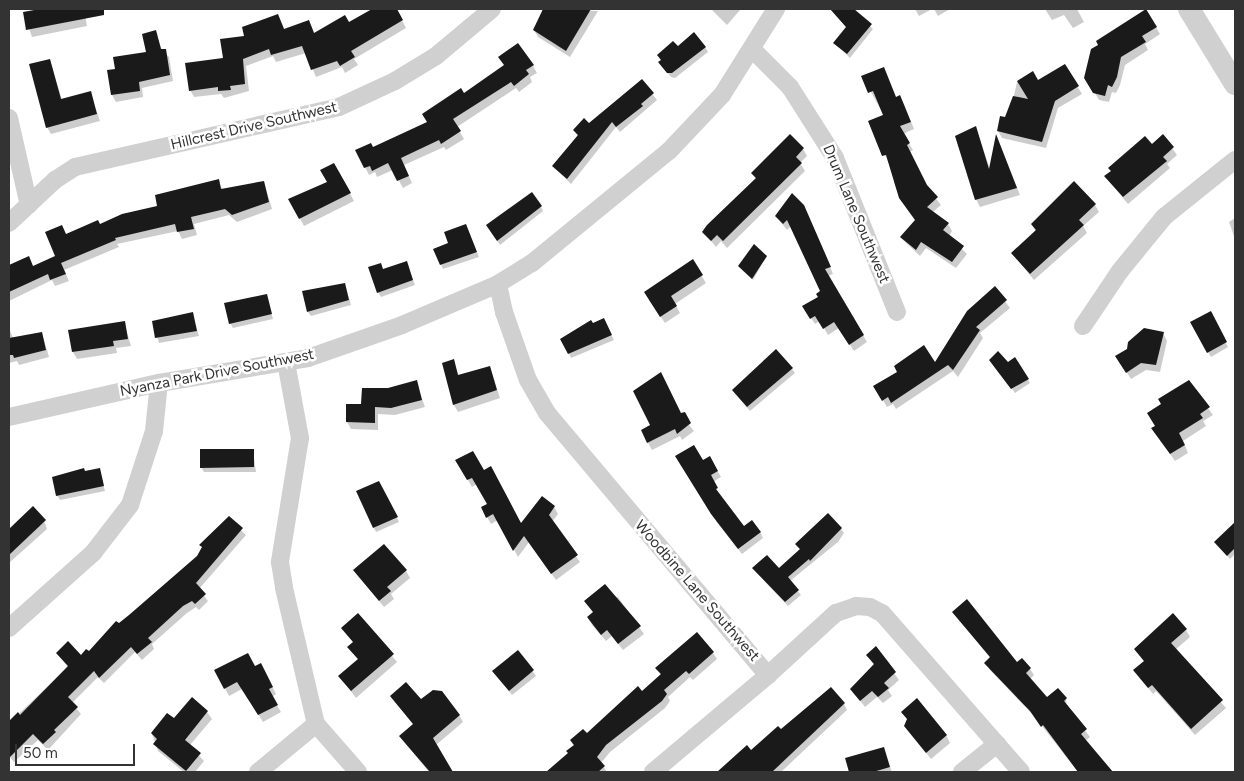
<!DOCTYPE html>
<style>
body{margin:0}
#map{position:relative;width:1244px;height:781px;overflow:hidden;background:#fff;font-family:Figtree,sans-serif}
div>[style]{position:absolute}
.shadow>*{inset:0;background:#0003}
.building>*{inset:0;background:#1a1a1a}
.minor>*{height:18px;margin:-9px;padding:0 9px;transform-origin:9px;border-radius:9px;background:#d0d0d0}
.tertiary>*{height:22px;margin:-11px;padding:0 11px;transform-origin:11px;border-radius:11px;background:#d0d0d0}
span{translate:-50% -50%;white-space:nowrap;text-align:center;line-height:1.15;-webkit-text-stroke:5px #fff;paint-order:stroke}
.street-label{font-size:15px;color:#333}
.frame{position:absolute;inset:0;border:10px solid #333;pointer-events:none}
.scale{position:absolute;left:15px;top:744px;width:120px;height:22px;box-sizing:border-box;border:2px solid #333;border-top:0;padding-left:6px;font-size:15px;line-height:18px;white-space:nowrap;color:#333;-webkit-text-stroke:4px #fff;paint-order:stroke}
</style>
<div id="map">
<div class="shadow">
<div style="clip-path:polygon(46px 9px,84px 9px,87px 26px,32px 37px,24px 13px)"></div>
<div style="clip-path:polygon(374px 9px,396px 9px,406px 28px,354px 59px,358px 65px,345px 73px,342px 67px,316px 77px,306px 53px,276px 62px,273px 56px,246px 66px,249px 91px,224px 98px,221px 94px,194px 97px,190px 90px,246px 37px,278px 16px,285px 30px,309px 22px,315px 34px,348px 24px)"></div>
<div style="clip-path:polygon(546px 9px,598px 11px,570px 57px,538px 37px,534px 30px)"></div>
<div style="clip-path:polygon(741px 9px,727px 25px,712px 10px,713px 9px)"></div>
<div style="clip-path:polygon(831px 9px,852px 9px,873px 29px,850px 58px,835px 43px,847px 28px)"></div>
<div style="clip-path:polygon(915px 9px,932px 9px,919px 16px)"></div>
<div style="clip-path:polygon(934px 9px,950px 9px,938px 16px)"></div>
<div style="clip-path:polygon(1045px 9px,1077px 9px,1084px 22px,1073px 28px,1064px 15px,1052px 20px)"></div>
<div style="clip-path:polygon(1146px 11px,1160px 34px,1145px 44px,1148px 50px,1125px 65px,1120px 85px,1116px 93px,1112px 92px,1109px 102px,1099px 100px,1086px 78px)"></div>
<div style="clip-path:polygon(155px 31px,162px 50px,169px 57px,173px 81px,142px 88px,143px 97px,116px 102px,112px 95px,117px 70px,148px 53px)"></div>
<div style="clip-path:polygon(705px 47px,708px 52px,675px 78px,671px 77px,659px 63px,677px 48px)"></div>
<div style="clip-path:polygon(50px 60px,62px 100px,90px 92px,100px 121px,51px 134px,47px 127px)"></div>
<div style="clip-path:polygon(1064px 65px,1082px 94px,1058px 108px,1046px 148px,1002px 138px,998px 131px,1011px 109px,1017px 82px,1032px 73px,1038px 82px)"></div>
<div style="clip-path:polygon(533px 66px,537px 73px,530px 77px,532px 82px,519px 92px,516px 88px,457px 127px,464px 139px,446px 150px,444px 147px,404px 165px,412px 183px,403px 188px,393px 170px,377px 177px,375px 172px,369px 175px,357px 151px,373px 149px,429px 122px,464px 95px)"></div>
<div style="clip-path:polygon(863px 77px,896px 98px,900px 97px,904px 104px,914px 129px,903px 134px,913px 150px,910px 152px,927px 187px,941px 205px,933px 212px,948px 224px,952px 231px,949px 236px,967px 254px,956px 268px,926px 248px,920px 256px,901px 238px,916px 221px,900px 198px,894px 182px,897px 181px,870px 121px,884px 116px)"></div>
<div style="clip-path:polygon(642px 81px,657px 100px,620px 132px,616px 127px,571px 184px,553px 166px,578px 137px,575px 131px,589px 124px)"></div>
<div style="clip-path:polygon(976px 128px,990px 169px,997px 137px,1020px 195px,980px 207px,976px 199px)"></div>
<div style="clip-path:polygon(1163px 136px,1177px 155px,1167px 164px,1170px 168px,1128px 204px,1106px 177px)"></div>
<div style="clip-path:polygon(803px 149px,807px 156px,800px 163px,805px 171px,727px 248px,721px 241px,716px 247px,704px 232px,756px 179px,752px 173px)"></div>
<div style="clip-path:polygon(334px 164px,354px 201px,304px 226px,290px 200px,329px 183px)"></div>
<div style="clip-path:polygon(218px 181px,223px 190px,264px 182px,272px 209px,237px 222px,229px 215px,194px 224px,197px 235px,182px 239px,178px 231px,117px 244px,119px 247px,64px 270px,69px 281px,55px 286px,52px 280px,9px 301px,9px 267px,28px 257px,33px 267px,57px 257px,66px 235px,159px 207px)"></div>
<div style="clip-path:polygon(1095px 205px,1099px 212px,1083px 226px,1087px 233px,1034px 280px,1012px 253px,1036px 232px,1032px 224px)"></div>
<div style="clip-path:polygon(541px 207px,543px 211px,500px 245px,490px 230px)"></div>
<div style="clip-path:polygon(807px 213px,833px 274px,828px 276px,867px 342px,854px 351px,839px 328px,828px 335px,820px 321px,815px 324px,808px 313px,821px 292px,791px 226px,787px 230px,776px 216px)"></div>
<div style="clip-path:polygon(1235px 218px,1235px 239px,1229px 222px)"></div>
<div style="clip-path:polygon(466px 225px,479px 257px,443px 269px,435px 250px,450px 244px)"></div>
<div style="clip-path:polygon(766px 257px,753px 280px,741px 268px)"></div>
<div style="clip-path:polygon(692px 261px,706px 283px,675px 304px,680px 313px,665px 323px,649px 300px)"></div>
<div style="clip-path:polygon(406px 262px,415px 285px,381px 297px,378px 292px,383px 271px)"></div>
<div style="clip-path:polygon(345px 284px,351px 305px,311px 316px,308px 312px)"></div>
<div style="clip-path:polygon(995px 288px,1010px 308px,980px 333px,983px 338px,958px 377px,953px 371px,896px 409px,893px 404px,887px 407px,875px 387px,935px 364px)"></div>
<div style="clip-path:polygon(266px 295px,273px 319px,233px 328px,230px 323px)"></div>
<div style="clip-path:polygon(1210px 312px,1228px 347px,1211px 357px,1191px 323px)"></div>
<div style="clip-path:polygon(192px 313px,199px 336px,159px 343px,153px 322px)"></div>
<div style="clip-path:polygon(603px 320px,614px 340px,571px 358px,569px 353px)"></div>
<div style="clip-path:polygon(124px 322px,131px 346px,116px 348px,117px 353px,77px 359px,73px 352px)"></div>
<div style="clip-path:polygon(9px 328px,13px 338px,42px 333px,49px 357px,19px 365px,17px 361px,9px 363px)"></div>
<div style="clip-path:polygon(1163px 333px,1167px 341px,1160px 372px,1146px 370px,1131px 379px,1117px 357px)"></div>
<div style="clip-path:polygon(1015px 359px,1030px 383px,1015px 393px,993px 364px,1008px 363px)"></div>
<div style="clip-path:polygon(453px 361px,459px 376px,490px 367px,500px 398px,458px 412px,454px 405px)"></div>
<div style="clip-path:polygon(792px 369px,795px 373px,750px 411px,733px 391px)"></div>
<div style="clip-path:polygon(416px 382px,425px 407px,395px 415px,378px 414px,378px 430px,351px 429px,347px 422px,363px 406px,388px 389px)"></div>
<div style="clip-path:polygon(1189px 382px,1213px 415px,1203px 421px,1206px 426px,1183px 441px,1188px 453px,1175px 461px,1157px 435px,1156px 426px,1163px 405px)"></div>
<div style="clip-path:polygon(681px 415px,694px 431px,682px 440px,680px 436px,652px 450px,642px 431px)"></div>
<div style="clip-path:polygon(253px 450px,256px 472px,204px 472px,201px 467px)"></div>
<div style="clip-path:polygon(710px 458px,721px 477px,713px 482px,719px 495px,744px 528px,760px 532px,763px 538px,742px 554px,716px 521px,702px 462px)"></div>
<div style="clip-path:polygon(457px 461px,483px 472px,521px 525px,542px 498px,554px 507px,558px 514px,552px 522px,580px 562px,556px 580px,529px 542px,518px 557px,498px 520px,491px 524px,482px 508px,488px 504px,477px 484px,472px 487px)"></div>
<div style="clip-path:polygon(99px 469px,105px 491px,60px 500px,57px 495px,85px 472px)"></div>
<div style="clip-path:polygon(393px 509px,399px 522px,376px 532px,374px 528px)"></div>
<div style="clip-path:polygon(31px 510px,43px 518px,47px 529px,9px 563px,9px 530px)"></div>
<div style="clip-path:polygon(229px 518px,246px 535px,199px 589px,208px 601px,199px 610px,196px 607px,187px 613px,152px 644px,154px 649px,142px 660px,135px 652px,104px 683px,98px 677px,72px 703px,81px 714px,48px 750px,38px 740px,14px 762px,9px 756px,9px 723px,68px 667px,57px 653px,81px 656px,89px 653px,198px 557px)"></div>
<div style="clip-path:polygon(841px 529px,844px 533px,838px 542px,790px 581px,801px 595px,788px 606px,756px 572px,778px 569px,800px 550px,796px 544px)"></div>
<div style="clip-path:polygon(1230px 529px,1235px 535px,1235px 554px,1230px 559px,1216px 542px)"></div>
<div style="clip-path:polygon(355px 571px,406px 571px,410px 578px,391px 594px,394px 599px,384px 607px)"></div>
<div style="clip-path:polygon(618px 597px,644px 634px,623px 650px,612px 636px,606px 641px,592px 625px,588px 617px,594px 613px,585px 601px)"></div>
<div style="clip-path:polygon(953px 612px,1016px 664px,1030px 669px,1034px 675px,1030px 679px,1047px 698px,1066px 699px,1067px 707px,1090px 737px,1085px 741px,1110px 772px,1078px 772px,1035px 717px,990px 670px,986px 663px,991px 659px)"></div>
<div style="clip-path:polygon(358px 614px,397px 662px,356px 698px,340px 676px,358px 660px,349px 647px,354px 643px,343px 628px)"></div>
<div style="clip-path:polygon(1186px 630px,1190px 637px,1175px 650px,1226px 708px,1195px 735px,1156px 691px,1153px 694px,1135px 671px,1145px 663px,1136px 650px)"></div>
<div style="clip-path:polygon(876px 648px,899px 680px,888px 690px,892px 696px,883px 703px,877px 697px,865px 707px,851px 689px,874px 665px,868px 655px)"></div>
<div style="clip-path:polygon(518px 651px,536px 676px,512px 695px,496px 675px)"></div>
<div style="clip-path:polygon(713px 653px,717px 659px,693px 680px,690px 677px,668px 697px,670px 701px,665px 708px,610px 752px,601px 763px,607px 772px,548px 772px,569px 754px,574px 746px,571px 741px,587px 735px,661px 676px,657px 668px)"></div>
<div style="clip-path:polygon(216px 671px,265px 672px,276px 694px,272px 697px,281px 712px,263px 722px,242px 689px,229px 696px)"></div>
<div style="clip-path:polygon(391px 697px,421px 701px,459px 715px,463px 722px,436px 745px,452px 772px,429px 772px,405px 743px,401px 736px,414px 725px)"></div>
<div style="clip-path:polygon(844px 704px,847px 710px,781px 772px,718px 772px,747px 747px,751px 751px,781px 731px)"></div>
<div style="clip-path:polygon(207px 712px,212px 719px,190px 745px,204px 761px,195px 772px,184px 772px,158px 751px,152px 734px,174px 720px)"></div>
<div style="clip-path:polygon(905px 726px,946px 735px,950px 743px,931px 759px)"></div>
<div style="clip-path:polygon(883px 748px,892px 772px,850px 772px,846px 759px)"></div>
</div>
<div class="building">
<div style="clip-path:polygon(40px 9px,104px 9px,104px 15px,26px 30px,23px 12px)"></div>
<div style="clip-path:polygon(372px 9px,397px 9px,403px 20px,351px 51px,355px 57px,340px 66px,337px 61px,311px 70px,302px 46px,271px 55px,269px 49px,243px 59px,245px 84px,230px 86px,231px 90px,218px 91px,218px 87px,189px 91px,185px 63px,223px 58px,220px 39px,244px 36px,242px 27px,278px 14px,284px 29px,309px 20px,314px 33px,345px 15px,349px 22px)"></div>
<div style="clip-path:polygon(543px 9px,591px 9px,566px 51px,533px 30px)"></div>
<div style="clip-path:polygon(830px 9px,854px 9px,872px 24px,847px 54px,833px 43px,846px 27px)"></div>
<div style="clip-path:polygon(1146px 9px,1157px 27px,1142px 36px,1146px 42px,1121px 57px,1117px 77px,1112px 87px,1108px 85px,1105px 96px,1093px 93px,1084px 78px,1091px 49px,1098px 45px,1096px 41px)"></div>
<div style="clip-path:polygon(156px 30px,161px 49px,166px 49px,170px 75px,139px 82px,140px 91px,111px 95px,107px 70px,115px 69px,113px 57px,146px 52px,142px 34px)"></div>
<div style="clip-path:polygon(694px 32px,706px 47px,672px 73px,667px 73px,658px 62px,661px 60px,657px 55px,673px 41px,678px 46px)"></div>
<div style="clip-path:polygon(518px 43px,534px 65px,526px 70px,529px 74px,514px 86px,511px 82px,453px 119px,461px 131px,441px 144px,439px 140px,401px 158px,409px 176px,397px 181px,388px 163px,372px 171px,370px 166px,364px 168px,355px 150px,371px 143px,373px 147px,427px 122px,422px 114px,461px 88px,464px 93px,504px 65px,498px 57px)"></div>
<div style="clip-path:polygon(50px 59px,61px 99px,91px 91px,97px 114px,46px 128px,29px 64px)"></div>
<div style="clip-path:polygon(1065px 64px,1079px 86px,1055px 101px,1042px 142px,997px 131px,1000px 116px,1005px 117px,1013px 96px,1028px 99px,1017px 81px,1033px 71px,1038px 80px)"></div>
<div style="clip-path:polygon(884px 67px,896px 97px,900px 95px,911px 122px,900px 126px,910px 143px,907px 145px,927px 185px,938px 197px,927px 207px,949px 223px,943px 230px,964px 246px,952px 262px,921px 242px,916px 250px,900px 237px,915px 220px,899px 198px,886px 155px,882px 156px,868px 121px,883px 115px,873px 91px,868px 93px,861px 76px)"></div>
<div style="clip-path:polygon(642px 79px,654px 93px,641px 104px,643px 106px,616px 127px,612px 122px,567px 179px,552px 166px,578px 135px,573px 130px,584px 118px,589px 123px)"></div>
<div style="clip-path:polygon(976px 126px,989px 169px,996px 134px,1017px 188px,975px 200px,955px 136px)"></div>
<div style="clip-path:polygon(790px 134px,804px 148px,796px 157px,802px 163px,723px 241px,717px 235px,711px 241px,702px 232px,707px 225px,756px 178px,751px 173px)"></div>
<div style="clip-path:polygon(1163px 134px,1174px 147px,1163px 157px,1167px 161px,1123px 197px,1104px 176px,1111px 171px,1108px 168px,1145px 136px,1152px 144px)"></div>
<div style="clip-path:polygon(334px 163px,351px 193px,299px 219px,288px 199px,327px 182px,320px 170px)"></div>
<div style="clip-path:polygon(219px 179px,221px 189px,264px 181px,269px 202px,232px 215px,225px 209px,191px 217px,194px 229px,177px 232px,175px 224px,115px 238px,116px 240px,61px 263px,66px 274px,50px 280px,48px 274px,9px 292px,9px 265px,29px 256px,33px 266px,55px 256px,45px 232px,62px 225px,66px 234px,98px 220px,100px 224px,122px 214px,157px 206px,155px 195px)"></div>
<div style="clip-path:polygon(1074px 181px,1096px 204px,1079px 220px,1084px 225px,1030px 274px,1011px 253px,1036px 230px,1031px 224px)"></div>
<div style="clip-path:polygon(532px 192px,542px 206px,497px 241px,486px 225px)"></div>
<div style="clip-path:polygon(792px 193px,804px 205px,831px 267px,825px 269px,864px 335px,849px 345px,834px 322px,823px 329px,815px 316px,810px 319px,802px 306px,818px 297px,816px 294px,820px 291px,787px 220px,783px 224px,775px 216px)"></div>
<div style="clip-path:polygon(466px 224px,477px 252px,440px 265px,433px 249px,448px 243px,444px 232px)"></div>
<div style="clip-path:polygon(754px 244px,767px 256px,752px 279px,738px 266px)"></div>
<div style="clip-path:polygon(693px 259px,703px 275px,671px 296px,677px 306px,660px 317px,644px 292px)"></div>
<div style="clip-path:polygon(407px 261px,413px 280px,377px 293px,368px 267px,381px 263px,383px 269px)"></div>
<div style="clip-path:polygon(345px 283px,349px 300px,307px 312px,302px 291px)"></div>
<div style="clip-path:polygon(995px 286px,1007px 300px,976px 327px,980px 330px,953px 370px,948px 365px,891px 403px,888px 397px,882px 401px,873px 386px,897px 372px,894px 366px,924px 345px,935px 362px,967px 311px)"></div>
<div style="clip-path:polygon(267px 294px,272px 314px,229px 324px,224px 303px)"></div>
<div style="clip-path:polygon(1211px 311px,1227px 342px,1207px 353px,1190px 322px)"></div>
<div style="clip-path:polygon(193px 312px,197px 331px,155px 338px,152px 321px)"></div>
<div style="clip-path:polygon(604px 318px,612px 335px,568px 354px,560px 339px,591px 320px,593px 323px)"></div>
<div style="clip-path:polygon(125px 321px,128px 339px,113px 341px,114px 346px,72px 352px,68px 330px)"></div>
<div style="clip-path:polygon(1144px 328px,1164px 332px,1156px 365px,1141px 363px,1126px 373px,1115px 356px,1127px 349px,1128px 342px)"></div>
<div style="clip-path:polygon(42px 332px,46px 350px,14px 358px,13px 355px,9px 355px,9px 338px)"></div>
<div style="clip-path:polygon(776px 349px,793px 368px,747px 407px,732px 390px)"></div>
<div style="clip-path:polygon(998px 351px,1008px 362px,1015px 357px,1029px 379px,1011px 389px,989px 360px)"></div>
<div style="clip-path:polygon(454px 359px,458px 375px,490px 366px,497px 390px,453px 405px,442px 363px)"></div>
<div style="clip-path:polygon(661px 372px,681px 413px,685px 412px,691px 423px,677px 434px,675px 429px,647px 443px,641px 430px,650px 425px,633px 391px)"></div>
<div style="clip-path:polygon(417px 380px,422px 400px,391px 408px,375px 407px,375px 423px,346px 422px,346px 404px,361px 404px,362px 388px,388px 388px)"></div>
<div style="clip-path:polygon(1189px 380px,1210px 407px,1200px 414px,1203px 418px,1179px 433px,1185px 445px,1170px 454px,1151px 428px,1155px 426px,1147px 413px,1161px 404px,1158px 399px)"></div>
<div style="clip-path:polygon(694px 445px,703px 460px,710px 456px,718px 471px,711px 475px,718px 488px,716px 489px,744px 526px,752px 520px,761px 532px,738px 549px,711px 514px,675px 456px)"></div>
<div style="clip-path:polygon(200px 449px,254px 449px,254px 467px,200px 468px)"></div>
<div style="clip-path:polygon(473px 451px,484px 470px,491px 466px,521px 523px,542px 496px,555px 506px,549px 515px,578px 555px,551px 574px,524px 536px,513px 551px,493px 514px,486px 518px,481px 507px,487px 504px,472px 478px,467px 480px,455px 460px)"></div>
<div style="clip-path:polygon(84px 468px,85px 471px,100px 468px,104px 486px,56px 496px,52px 477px)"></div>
<div style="clip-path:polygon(379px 481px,398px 517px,373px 528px,356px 491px)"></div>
<div style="clip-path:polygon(33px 506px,46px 520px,9px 555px,9px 529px)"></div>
<div style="clip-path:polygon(828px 513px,842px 528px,810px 561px,809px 559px,788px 577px,799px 590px,785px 602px,752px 568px,767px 555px,779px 568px,800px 549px,795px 544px)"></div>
<div style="clip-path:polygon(229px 516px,243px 528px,196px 583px,206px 594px,195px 604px,192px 601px,183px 606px,148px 638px,152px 642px,137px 654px,131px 647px,99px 678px,94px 671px,68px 697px,78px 707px,54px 730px,56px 732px,43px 744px,33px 734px,9px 758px,9px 721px,18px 712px,20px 715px,68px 666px,56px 653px,68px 641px,81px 655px,86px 649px,89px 651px,116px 621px,119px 623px,129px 615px,197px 556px,202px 547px,199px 545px)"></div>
<div style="clip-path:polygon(1235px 522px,1235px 548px,1227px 556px,1214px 542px)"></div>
<div style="clip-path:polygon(384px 544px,407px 570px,387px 587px,391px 591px,379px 601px,353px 570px)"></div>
<div style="clip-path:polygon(605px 584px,641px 626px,618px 644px,607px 630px,601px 635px,587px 617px,593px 612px,584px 601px)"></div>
<div style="clip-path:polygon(967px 599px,1017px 662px,1022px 658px,1031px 668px,1026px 673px,1047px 697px,1058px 688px,1067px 698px,1064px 701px,1087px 729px,1081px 734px,1113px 772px,1078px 772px,1043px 725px,1041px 727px,1030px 711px,984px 663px,990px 657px,952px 612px)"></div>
<div style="clip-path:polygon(358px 613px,394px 654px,351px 691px,338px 676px,358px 659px,347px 647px,353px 642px,341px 628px)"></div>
<div style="clip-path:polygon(1173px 613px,1187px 629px,1171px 643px,1223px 700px,1191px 729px,1152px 685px,1148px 688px,1133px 670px,1144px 661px,1134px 649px)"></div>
<div style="clip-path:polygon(697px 632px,714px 652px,689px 674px,686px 671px,664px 690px,667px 694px,662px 701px,606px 745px,597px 757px,605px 766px,598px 772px,546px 772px,568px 753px,566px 751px,574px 745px,570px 740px,583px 729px,587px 733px,638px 686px,642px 691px,661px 674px,655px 668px)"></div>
<div style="clip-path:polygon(876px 646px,896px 672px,884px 683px,889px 688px,878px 697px,872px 691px,860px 701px,850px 689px,874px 664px,866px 655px)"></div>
<div style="clip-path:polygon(518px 650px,534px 670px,509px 691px,492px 671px)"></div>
<div style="clip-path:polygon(248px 653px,255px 666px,261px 663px,273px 687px,269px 689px,278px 705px,258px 715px,237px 682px,224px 689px,214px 670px)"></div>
<div style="clip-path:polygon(406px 682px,421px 699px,433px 690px,442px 691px,460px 715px,433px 738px,453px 772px,430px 772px,399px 736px,413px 724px,390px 696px)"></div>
<div style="clip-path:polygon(831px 687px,845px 703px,772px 772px,717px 772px,747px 745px,751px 750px,778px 726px,781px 729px)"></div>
<div style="clip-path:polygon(192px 697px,208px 711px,185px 740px,201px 753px,186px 771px,153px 744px,157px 739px,151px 733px,167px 713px,174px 718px)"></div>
<div style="clip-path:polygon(917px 698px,947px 735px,926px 753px,904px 726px,907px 719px,901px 712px)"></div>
<div style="clip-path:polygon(884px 747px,890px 767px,873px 772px,849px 772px,845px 758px)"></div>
</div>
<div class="minor">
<div style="left:753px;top:50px;width:52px;rotate:45deg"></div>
<div style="left:790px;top:87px;width:84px;rotate:57.6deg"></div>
<div style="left:835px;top:158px;width:166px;rotate:68.1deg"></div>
<div style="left:9px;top:118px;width:89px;rotate:77.1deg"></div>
<div style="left:9px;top:223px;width:63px;rotate:-43.1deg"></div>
<div style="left:55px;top:180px;width:24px;rotate:-33deg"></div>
<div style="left:75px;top:167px;width:271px;rotate:-12.8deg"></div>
<div style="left:339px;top:107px;width:62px;rotate:-24.9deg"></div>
<div style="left:395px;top:81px;width:48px;rotate:-31.4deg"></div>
<div style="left:436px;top:56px;width:73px;rotate:-40deg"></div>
<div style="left:498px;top:284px;width:29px;rotate:78deg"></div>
<div style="left:504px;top:312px;width:72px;rotate:70.6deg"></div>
<div style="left:528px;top:380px;width:38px;rotate:60deg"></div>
<div style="left:547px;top:413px;width:343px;rotate:49.9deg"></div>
<div style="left:1083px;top:326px;width:66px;rotate:-56.1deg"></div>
<div style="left:1120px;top:271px;width:70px;rotate:-50.8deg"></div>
<div style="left:1164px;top:217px;width:91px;rotate:-38.8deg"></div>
<div style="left:286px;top:362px;width:77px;rotate:79.6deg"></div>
<div style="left:300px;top:438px;width:126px;rotate:99.2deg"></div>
<div style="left:280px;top:562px;width:26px;rotate:81deg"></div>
<div style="left:284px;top:588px;width:140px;rotate:76.8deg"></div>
<div style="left:316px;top:724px;width:64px;rotate:48.8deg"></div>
<div style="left:9px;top:417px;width:154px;rotate:-12.8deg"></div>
<div style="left:159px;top:383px;width:151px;rotate:-9.5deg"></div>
<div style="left:308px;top:358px;width:100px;rotate:-19.3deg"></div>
<div style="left:402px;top:325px;width:104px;rotate:-23.1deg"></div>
<div style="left:498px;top:284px;width:40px;rotate:-32deg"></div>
<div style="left:532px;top:263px;width:177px;rotate:-39.3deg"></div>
<div style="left:669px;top:151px;width:77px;rotate:-46.6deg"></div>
<div style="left:722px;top:95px;width:102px;rotate:-57.9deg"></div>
<div style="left:9px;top:628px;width:113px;rotate:-41.8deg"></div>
<div style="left:93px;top:553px;width:61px;rotate:-52.4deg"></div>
<div style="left:130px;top:505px;width:78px;rotate:-72deg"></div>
<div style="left:154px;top:431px;width:48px;rotate:-84.1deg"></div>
<div style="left:258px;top:772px;width:75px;rotate:-39.6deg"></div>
<div style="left:653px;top:772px;width:150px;rotate:-40.1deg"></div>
<div style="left:768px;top:675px;width:92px;rotate:-42.4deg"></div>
<div style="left:836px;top:613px;width:21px;rotate:-19deg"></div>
<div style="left:856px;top:606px;width:14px;rotate:4deg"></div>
<div style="left:870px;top:607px;width:13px;rotate:27deg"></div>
<div style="left:882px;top:613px;width:211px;rotate:48.8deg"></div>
<div style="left:962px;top:772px;width:45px;rotate:-38.7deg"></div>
</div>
<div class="tertiary">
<div style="left:1189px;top:9px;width:88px;rotate:58.5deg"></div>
</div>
<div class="street-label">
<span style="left:254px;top:126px;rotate:-13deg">Hillcrest Drive Southwest</span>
<span style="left:856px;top:214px;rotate:67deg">Drum Lane Southwest</span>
<span style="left:217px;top:373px;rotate:-11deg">Nyanza Park Drive Southwest</span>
<span style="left:697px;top:591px;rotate:49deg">Woodbine Lane Southwest</span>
</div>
<div class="frame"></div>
<div class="scale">50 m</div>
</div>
